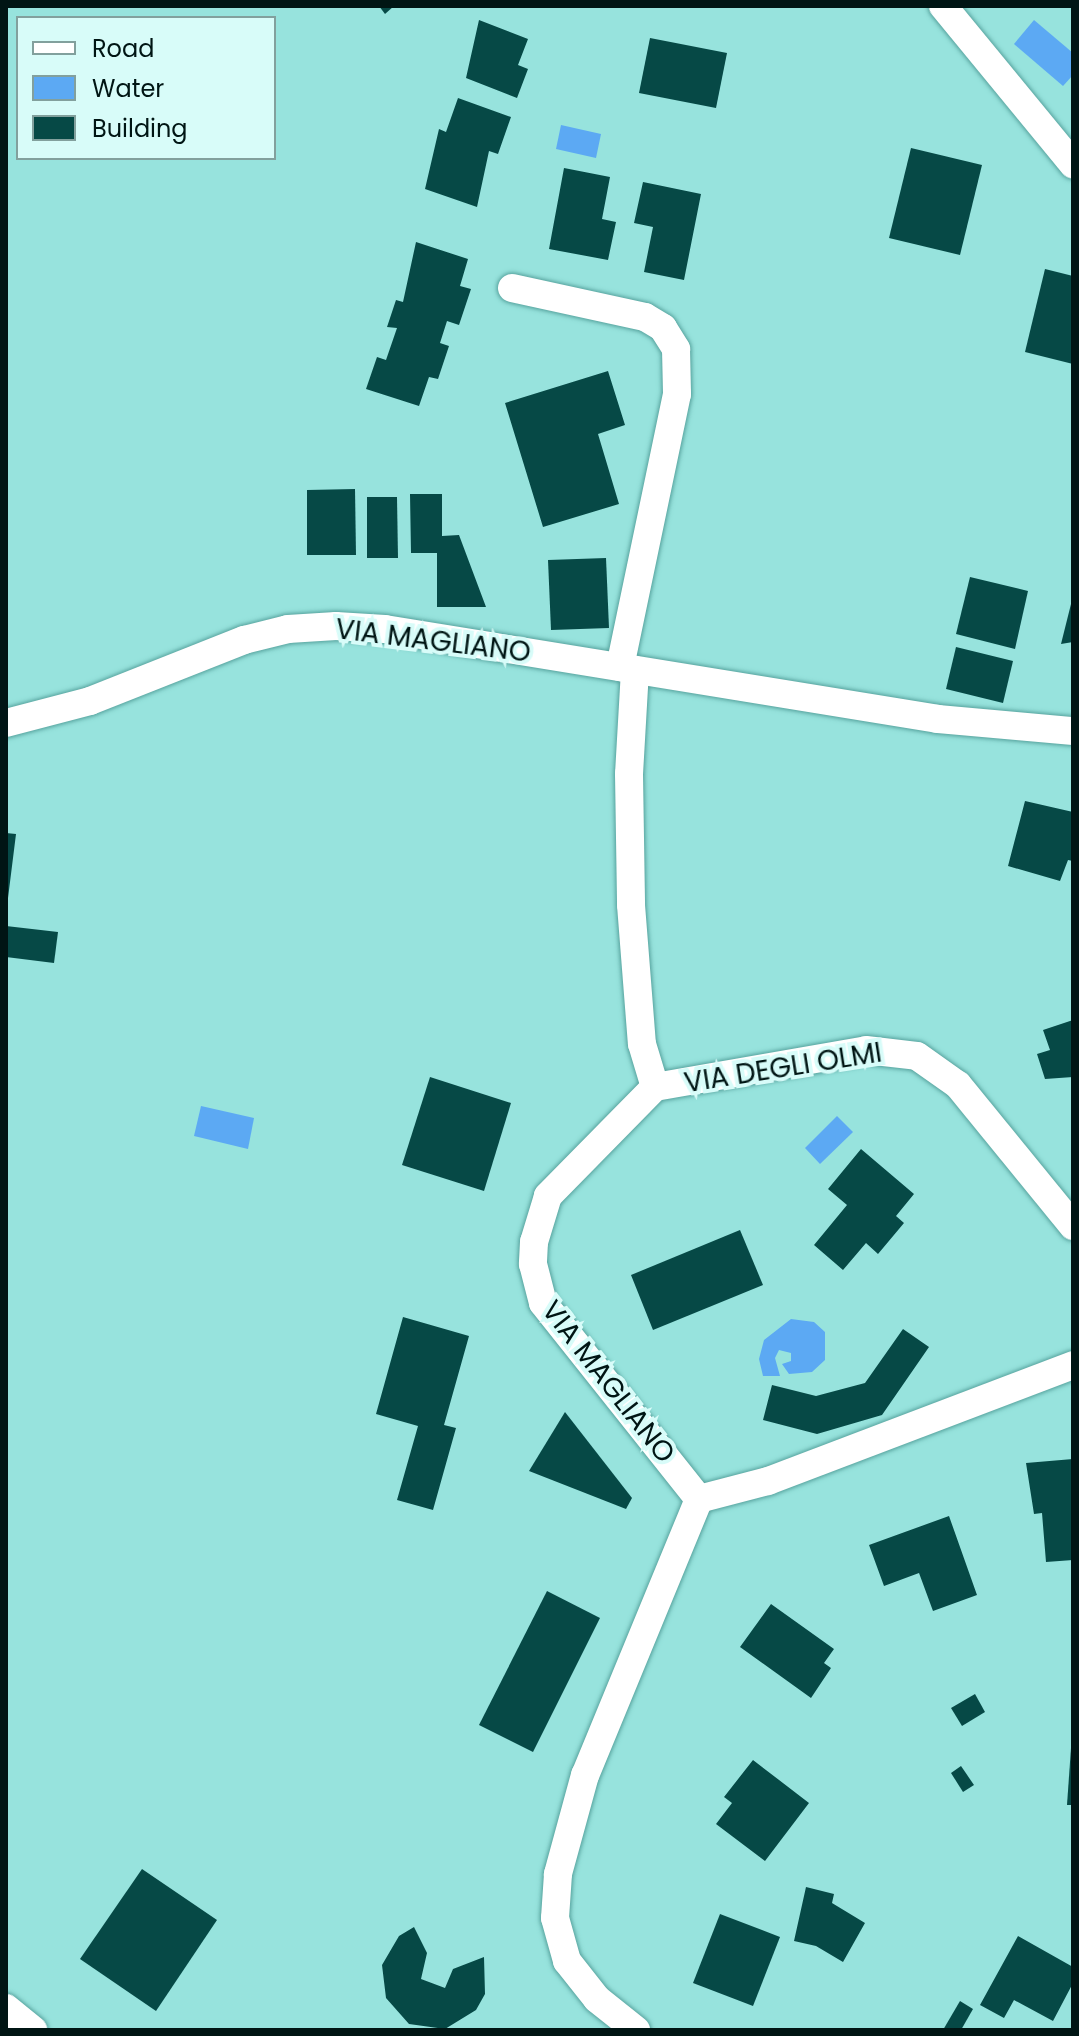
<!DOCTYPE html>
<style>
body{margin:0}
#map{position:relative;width:1079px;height:2036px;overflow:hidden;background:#97e3dd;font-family:Poppins,sans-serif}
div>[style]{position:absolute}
.water>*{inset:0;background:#5ca9f3}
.building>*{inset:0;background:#064946}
.roads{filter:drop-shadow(0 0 2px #57a39e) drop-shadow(0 0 2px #57a39e)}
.street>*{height:28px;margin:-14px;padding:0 14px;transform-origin:14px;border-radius:14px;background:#fff}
span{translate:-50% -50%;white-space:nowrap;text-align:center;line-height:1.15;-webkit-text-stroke:8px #d8fcf9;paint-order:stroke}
.street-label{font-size:28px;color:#001514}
.frame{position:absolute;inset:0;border:8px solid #001514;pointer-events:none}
.legend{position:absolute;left:16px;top:16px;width:260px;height:144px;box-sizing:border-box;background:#d8fcf9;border:2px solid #82a09d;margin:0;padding:10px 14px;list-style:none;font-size:24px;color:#001514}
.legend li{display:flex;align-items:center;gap:16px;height:40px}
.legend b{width:40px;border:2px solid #82a09d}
</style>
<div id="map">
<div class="water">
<div style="clip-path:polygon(1034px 20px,1073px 53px,1073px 75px,1063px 86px,1014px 44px)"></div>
<div style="clip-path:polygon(561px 125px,601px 134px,596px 158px,556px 149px)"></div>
<div style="clip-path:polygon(201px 1106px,254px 1118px,248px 1149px,194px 1136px)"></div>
<div style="clip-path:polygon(837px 1116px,853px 1132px,820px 1164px,805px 1148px)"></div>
<div style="clip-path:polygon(791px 1319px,814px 1322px,825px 1332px,825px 1360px,812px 1372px,789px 1374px,782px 1364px,791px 1361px,791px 1353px,779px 1350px,775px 1358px,780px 1376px,763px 1376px,759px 1359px,764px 1340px)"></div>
</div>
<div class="building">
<div style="clip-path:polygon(379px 6px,394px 6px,385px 14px)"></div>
<div style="clip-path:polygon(479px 20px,528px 39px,518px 65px,528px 69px,517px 98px,466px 78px)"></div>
<div style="clip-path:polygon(650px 38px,727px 53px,716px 108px,639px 93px)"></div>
<div style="clip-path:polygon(458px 98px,511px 117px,498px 154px,489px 151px,477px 207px,425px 189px,439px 129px,446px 132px)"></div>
<div style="clip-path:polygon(911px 148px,982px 165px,960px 255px,889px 238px)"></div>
<div style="clip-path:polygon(564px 168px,610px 177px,602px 219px,616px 222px,608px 260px,549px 249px)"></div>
<div style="clip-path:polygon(643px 182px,701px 194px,684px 280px,644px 272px,653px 227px,634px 223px)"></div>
<div style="clip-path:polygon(416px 242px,468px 259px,460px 286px,471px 289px,459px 325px,447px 321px,440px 343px,449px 346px,438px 379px,429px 377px,419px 406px,366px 389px,377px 357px,386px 360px,397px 328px,387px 327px,396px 300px,403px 302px)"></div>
<div style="clip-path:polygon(1045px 269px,1073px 276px,1073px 364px,1025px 352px)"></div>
<div style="clip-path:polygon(608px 371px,625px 425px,598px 434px,619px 504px,543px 527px,505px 403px)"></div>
<div style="clip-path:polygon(355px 489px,356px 555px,307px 555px,307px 490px)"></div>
<div style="clip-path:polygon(410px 494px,442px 494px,442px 536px,459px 535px,486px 607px,437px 607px,437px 553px,411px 553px)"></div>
<div style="clip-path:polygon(367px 497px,397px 497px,398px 558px,367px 558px)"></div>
<div style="clip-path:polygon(606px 558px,609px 628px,551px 630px,548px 560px)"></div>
<div style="clip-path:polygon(970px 577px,1028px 591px,1015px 649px,956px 634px)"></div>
<div style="clip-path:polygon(1072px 600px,1073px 642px,1061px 644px)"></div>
<div style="clip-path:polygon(956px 647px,1013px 661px,1003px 703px,946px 689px)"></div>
<div style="clip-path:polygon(1025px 801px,1073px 812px,1073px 861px,1068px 860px,1060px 881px,1008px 866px)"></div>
<div style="clip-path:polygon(6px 833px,16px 834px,8px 898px,6px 898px)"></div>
<div style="clip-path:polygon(6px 926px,58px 932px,54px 963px,6px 957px)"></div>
<div style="clip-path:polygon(1073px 1020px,1073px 1077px,1045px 1079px,1037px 1054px,1050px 1050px,1043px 1030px)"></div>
<div style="clip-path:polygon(430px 1077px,511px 1103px,484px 1191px,402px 1165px)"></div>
<div style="clip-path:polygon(861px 1149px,914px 1194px,896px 1216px,904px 1223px,878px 1254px,866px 1243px,843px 1270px,814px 1245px,847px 1205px,828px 1189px)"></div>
<div style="clip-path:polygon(740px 1230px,763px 1285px,653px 1330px,631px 1275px)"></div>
<div style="clip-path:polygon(403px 1317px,469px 1336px,444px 1425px,456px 1428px,433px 1510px,397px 1500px,418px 1426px,376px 1414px)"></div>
<div style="clip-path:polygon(903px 1329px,929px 1347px,882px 1415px,817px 1434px,763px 1420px,772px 1385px,816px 1396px,865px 1383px)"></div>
<div style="clip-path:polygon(565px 1412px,632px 1498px,626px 1509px,529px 1471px)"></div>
<div style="clip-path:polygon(1073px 1459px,1073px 1560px,1046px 1562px,1042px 1513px,1034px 1514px,1026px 1463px)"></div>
<div style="clip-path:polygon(949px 1516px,977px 1595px,933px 1611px,919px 1573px,884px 1586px,869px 1545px)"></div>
<div style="clip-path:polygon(547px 1591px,600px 1618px,533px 1752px,479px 1725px)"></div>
<div style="clip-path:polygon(771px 1604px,834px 1649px,824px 1663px,831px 1668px,811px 1698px,740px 1647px)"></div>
<div style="clip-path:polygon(975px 1694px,985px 1712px,962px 1726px,951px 1708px)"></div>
<div style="clip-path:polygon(1071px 1748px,1073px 1748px,1073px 1805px,1067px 1805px)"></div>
<div style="clip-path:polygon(753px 1760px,809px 1803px,765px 1861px,716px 1824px,732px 1803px,724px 1797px)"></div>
<div style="clip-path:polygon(961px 1766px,974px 1785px,963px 1792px,951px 1773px)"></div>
<div style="clip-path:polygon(142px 1869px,217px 1920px,156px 2011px,80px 1959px)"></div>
<div style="clip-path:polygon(806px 1887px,834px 1894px,832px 1903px,865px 1923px,843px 1962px,816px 1946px,794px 1941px)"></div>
<div style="clip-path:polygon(720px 1914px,780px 1937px,753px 2006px,693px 1983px)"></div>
<div style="clip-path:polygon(414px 1927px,427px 1953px,421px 1979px,445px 1988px,453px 1969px,484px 1957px,485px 1994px,476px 2010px,445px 2029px,409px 2024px,386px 1998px,382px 1965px,399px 1936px)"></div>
<div style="clip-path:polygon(1018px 1936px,1073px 1967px,1073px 1983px,1053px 2021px,1014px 2000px,1004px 2018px,980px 2005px)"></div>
<div style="clip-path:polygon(960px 2001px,973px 2009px,961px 2030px,943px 2030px)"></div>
</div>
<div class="roads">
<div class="street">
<div style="left:943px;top:6px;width:205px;rotate:50.6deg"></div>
<div style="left:512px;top:288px;width:136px;rotate:12.3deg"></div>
<div style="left:645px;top:317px;width:21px;rotate:31deg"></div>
<div style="left:663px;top:328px;width:25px;rotate:58deg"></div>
<div style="left:676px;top:349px;width:45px;rotate:88.7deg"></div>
<div style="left:677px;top:394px;width:279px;rotate:101.8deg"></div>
<div style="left:635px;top:670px;width:104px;rotate:93.3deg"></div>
<div style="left:629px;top:774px;width:131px;rotate:89.1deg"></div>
<div style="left:631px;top:905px;width:139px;rotate:85.5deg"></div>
<div style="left:642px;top:1044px;width:45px;rotate:73.2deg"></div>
<div style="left:655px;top:1087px;width:153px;rotate:134.5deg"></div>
<div style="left:548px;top:1196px;width:48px;rotate:106.9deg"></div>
<div style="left:534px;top:1242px;width:22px;rotate:93deg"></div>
<div style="left:533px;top:1264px;width:40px;rotate:75.6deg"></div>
<div style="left:543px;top:1303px;width:251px;rotate:51.5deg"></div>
<div style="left:699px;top:1499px;width:299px;rotate:112.4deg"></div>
<div style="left:585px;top:1775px;width:103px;rotate:105.3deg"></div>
<div style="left:558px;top:1874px;width:44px;rotate:93.9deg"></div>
<div style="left:555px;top:1918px;width:45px;rotate:74.4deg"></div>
<div style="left:567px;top:1961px;width:48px;rotate:51.7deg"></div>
<div style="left:597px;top:1999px;width:50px;rotate:38.5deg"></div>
<div style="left:6px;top:723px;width:87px;rotate:-14.7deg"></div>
<div style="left:90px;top:701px;width:166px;rotate:-21.6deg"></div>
<div style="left:244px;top:640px;width:45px;rotate:-14deg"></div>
<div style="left:288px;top:629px;width:48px;rotate:-3.6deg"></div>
<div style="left:336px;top:626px;width:49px;rotate:3.5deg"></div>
<div style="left:385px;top:629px;width:560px;rotate:9.24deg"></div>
<div style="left:938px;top:719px;width:136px;rotate:5.1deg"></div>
<div style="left:655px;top:1087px;width:214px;rotate:-9.9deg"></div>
<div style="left:866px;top:1050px;width:51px;rotate:6.7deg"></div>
<div style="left:917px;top:1056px;width:50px;rotate:35.3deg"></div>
<div style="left:958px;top:1085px;width:182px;rotate:50.8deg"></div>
<div style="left:699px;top:1499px;width:71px;rotate:-14.6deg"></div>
<div style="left:768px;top:1481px;width:326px;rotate:-20.8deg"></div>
<div style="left:6px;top:2008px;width:35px;rotate:39deg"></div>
</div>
</div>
<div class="street-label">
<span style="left:433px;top:641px;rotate:7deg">VIA MAGLIANO</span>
<span style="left:783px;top:1068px;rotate:-9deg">VIA DEGLI OLMI</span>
<span style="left:608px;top:1382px;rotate:52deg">VIA MAGLIANO</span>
</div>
<div class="frame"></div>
<ul class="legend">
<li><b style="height:10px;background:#fff"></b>Road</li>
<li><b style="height:22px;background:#5ca9f3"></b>Water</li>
<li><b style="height:22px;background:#064946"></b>Building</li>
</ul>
</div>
